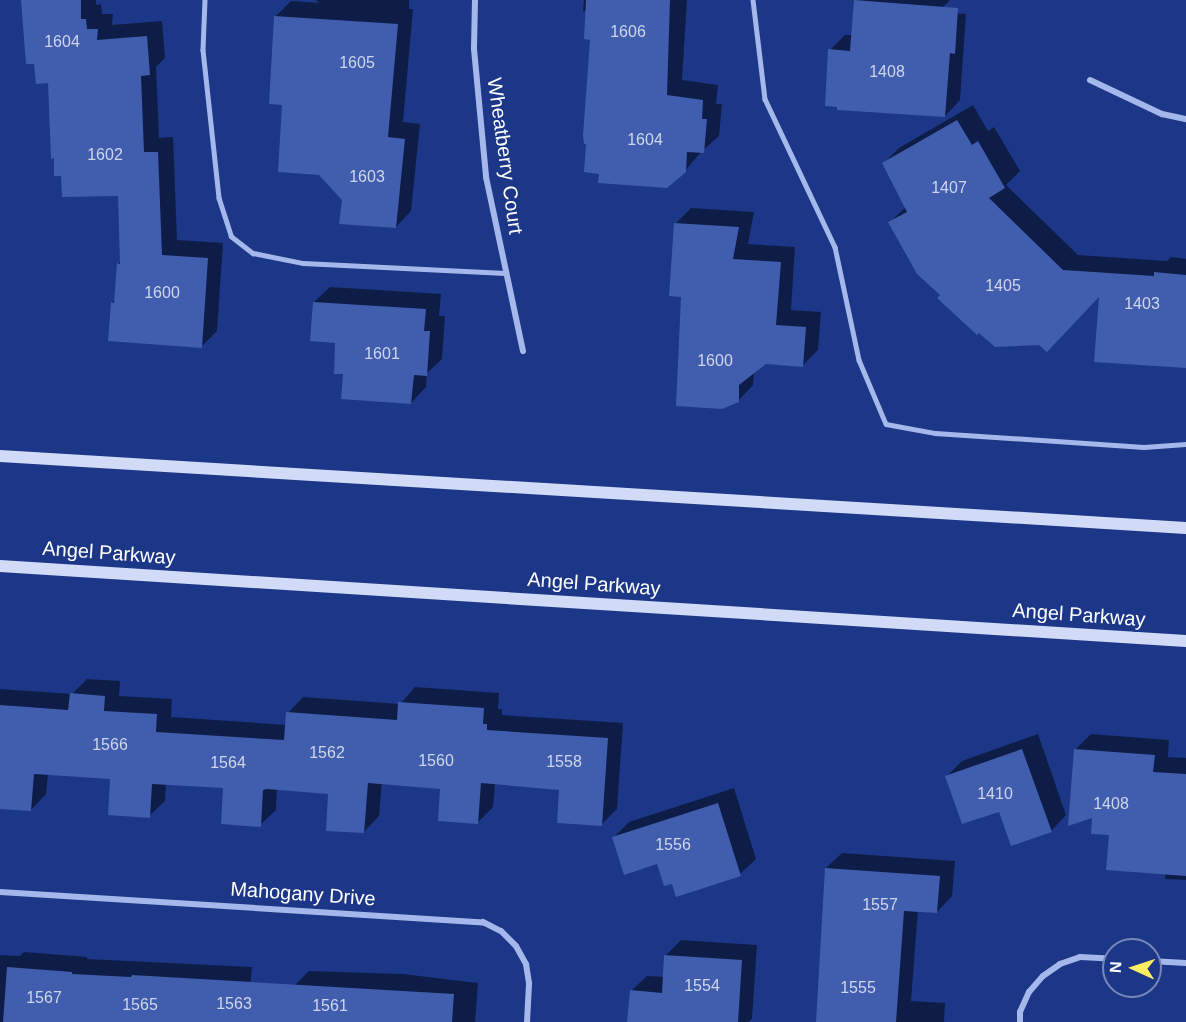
<!DOCTYPE html>
<style>
body{margin:0}
#map{position:relative;width:1186px;height:1022px;overflow:hidden;background:#1c3787;font-family:Helvetica,sans-serif}
div>[style]{position:absolute}
.shadow>*{inset:0;background:#0007}
.building>*{inset:0;background:#405dae}
.service>*{height:4.5px;margin:-2.25px;padding:0 2.25px;transform-origin:2.25px;border-radius:2.25px;background:#a5b8eb}
.minor>*{height:6px;margin:-3px;padding:0 3px;transform-origin:3px;border-radius:3px;background:#a5b8eb}
.secondary>*{height:12px;margin:-6px;padding:0 6px;transform-origin:6px;border-radius:6px;background:#d1dbf8}
span{translate:-50% -50%;white-space:nowrap;text-align:center;line-height:1.15;-webkit-text-stroke:4.5px #1c3787;paint-order:stroke}
.number-label{font-size:16px;color:#cfd6eb}
.number-label span{-webkit-text-stroke-width:0}
.street-label{font-size:20px;color:#fff}
.north{position:absolute;left:1102px;top:938px;width:60px;height:60px;box-sizing:border-box;background:#1c3787;border:2px solid #7787b7;border-radius:50%;rotate:273deg;font-size:16px;font-weight:700;line-height:24px;text-align:center;color:#fff}
.north::after{content:'';display:block;margin:auto;width:21px;height:27px;background:#fced63;clip-path:polygon(50% 0,100% 100%,50% 72%,0 100%)}
</style>
<div id="map">
<div class="shadow">
<div style="clip-path:polygon(23px 0,96px 0,96px 5px,101px 4px,102px 14px,113px 14px,112px 25px,162px 21px,165px 58px,156px 67px,159px 138px,173px 137px,177px 240px,223px 243px,217px 331px,201px 347px,112px 303px,116px 299px,118px 264px,122px 260px,120px 194px,62px 174px,49px 82px)"></div>
<div style="clip-path:polygon(316px 0,409px 0,409px 9px,413px 9px,403px 122px,420px 124px,411px 211px,396px 227px,343px 199px,284px 104px,275px 17px,291px 1px,319px 3px)"></div>
<div style="clip-path:polygon(584px 0,687px 0,682px 80px,718px 85px,716px 104px,722px 104px,719px 136px,701px 152px,685px 171px,600px 172px,592px 39px,587px 11px,583px 11px)"></div>
<div style="clip-path:polygon(856px 0,950px 0,938px 12px,966px 14px,960px 100px,945px 116px,830px 50px,845px 35px,852px 35px)"></div>
<div style="clip-path:polygon(973px 105px,988px 131px,994px 127px,1020px 171px,1006px 185px,1078px 255px,1167px 261px,1171px 257px,1186px 259px,1186px 363px,1100px 294px,942px 295px,890px 222px,906px 207px,884px 163px,899px 148px)"></div>
<div style="clip-path:polygon(691px 208px,754px 212px,748px 244px,795px 247px,791px 310px,821px 312px,818px 350px,803px 365px,766px 363px,754px 372px,753px 385px,738px 401px,683px 296px,676px 223px)"></div>
<div style="clip-path:polygon(330px 287px,441px 294px,439px 316px,445px 316px,442px 359px,427px 373px,426px 387px,411px 403px,345px 373px,337px 341px,314px 302px)"></div>
<div style="clip-path:polygon(87px 679px,120px 681px,119px 696px,172px 699px,171px 717px,287px 725px,288px 713px,303px 697px,400px 704px,415px 687px,499px 693px,498px 709px,502px 709px,502px 715px,623px 723px,617px 809px,601px 825px,560px 788px,495px 783px,493px 807px,478px 822px,442px 787px,382px 782px,379px 816px,364px 832px,330px 792px,277px 788px,276px 810px,260px 825px,225px 787px,166px 783px,165px 801px,149px 816px,112px 777px,48px 773px,46px 794px,31px 810px,0 808px,0 689px,72px 694px)"></div>
<div style="clip-path:polygon(1038px 734px,1066px 815px,1051px 831px,1000px 810px,947px 776px,962px 761px)"></div>
<div style="clip-path:polygon(1091px 734px,1169px 740px,1168px 757px,1186px 758px,1186px 880px,1165px 879px,1166px 873px,1110px 834px,1094px 816px,1075px 750px)"></div>
<div style="clip-path:polygon(734px 788px,756px 859px,740px 874px,673px 882px,658px 863px,614px 837px,629px 822px)"></div>
<div style="clip-path:polygon(842px 853px,955px 861px,952px 896px,937px 912px,918px 910px,911px 1001px,945px 1003px,944px 1022px,817px 1022px,826px 868px)"></div>
<div style="clip-path:polygon(681px 940px,757px 945px,752px 1019px,748px 1022px,629px 1022px,631px 991px,647px 976px,665px 977px,666px 955px)"></div>
<div style="clip-path:polygon(24px 952px,87px 957px,87px 959px,252px 967px,247px 1022px,0 1022px,0 955px,20px 956px)"></div>
<div style="clip-path:polygon(309px 971px,403px 974px,478px 983px,475px 1022px,291px 1022px,294px 986px)"></div>
</div>
<div class="building">
<div style="clip-path:polygon(21px 0,81px 0,81px 19px,86px 19px,87px 29px,98px 29px,97px 40px,147px 36px,150px 75px,141px 76px,144px 152px,158px 152px,162px 255px,208px 258px,202px 348px,108px 341px,111px 302px,114px 303px,117px 263px,120px 264px,118px 196px,62px 197px,61px 176px,54px 176px,54px 158px,51px 159px,48px 83px,36px 84px,34px 64px,26px 64px)"></div>
<div style="clip-path:polygon(586px 0,670px 0,667px 95px,703px 100px,702px 119px,707px 119px,704px 153px,687px 152px,686px 172px,667px 188px,598px 183px,599px 174px,584px 172px,586px 144px,584px 144px,583px 136px,590px 40px,584px 39px)"></div>
<div style="clip-path:polygon(854px 0,958px 8px,955px 54px,950px 53px,945px 117px,837px 110px,837px 107px,825px 106px,828px 49px,850px 51px)"></div>
<div style="clip-path:polygon(274px 16px,398px 24px,388px 137px,405px 139px,396px 228px,339px 224px,342px 200px,319px 175px,278px 172px,282px 105px,269px 104px)"></div>
<div style="clip-path:polygon(957px 120px,972px 145px,978px 141px,1005px 188px,989px 198px,1063px 270px,1154px 276px,1154px 272px,1186px 275px,1186px 368px,1094px 362px,1099px 297px,1047px 352px,1039px 345px,995px 347px,979px 333px,977px 335px,937px 298px,940px 295px,917px 274px,888px 222px,907px 212px,882px 163px)"></div>
<div style="clip-path:polygon(674px 223px,739px 227px,733px 259px,781px 262px,776px 325px,806px 327px,803px 367px,766px 364px,739px 385px,739px 402px,722px 409px,676px 406px,681px 297px,669px 296px)"></div>
<div style="clip-path:polygon(313px 302px,426px 309px,424px 331px,430px 331px,427px 376px,414px 375px,411px 404px,341px 399px,343px 374px,334px 374px,335px 343px,310px 341px)"></div>
<div style="clip-path:polygon(70px 693px,105px 696px,104px 711px,157px 714px,156px 732px,284px 740px,286px 712px,397px 720px,398px 702px,484px 708px,483px 724px,487px 724px,487px 730px,608px 738px,602px 826px,557px 823px,559px 790px,481px 783px,478px 824px,438px 821px,440px 789px,368px 783px,364px 833px,326px 831px,328px 794px,267px 789px,263px 790px,261px 827px,221px 824px,223px 788px,152px 784px,150px 818px,108px 815px,110px 779px,34px 774px,31px 811px,0 809px,0 705px,68px 710px)"></div>
<div style="clip-path:polygon(1022px 749px,1052px 832px,1011px 846px,999px 812px,962px 824px,945px 776px)"></div>
<div style="clip-path:polygon(1074px 749px,1155px 755px,1153px 772px,1186px 774px,1186px 876px,1106px 870px,1109px 835px,1091px 834px,1092px 818px,1068px 826px)"></div>
<div style="clip-path:polygon(718px 803px,741px 876px,676px 897px,672px 884px,664px 886px,657px 864px,624px 875px,612px 837px)"></div>
<div style="clip-path:polygon(825px 868px,940px 876px,937px 913px,904px 911px,896px 1022px,816px 1022px)"></div>
<div style="clip-path:polygon(664px 955px,742px 960px,738px 1022px,627px 1022px,630px 990px,662px 993px)"></div>
<div style="clip-path:polygon(7px 967px,72px 972px,72px 974px,131px 977px,132px 975px,454px 994px,452px 1022px,3px 1022px)"></div>
</div>
<div class="service">
<div style="left:205px;top:0;width:50px;rotate:92.3deg"></div>
<div style="left:203px;top:50px;width:149px;rotate:83.8deg"></div>
<div style="left:219px;top:198px;width:40px;rotate:72deg"></div>
<div style="left:231px;top:236px;width:28px;rotate:38deg"></div>
<div style="left:253px;top:253px;width:51px;rotate:11.3deg"></div>
<div style="left:303px;top:263px;width:202px;rotate:2.8deg"></div>
<div style="left:753px;top:0;width:100px;rotate:83.1deg"></div>
<div style="left:765px;top:99px;width:164px;rotate:64.7deg"></div>
<div style="left:835px;top:247px;width:116px;rotate:78deg"></div>
<div style="left:859px;top:360px;width:69px;rotate:67.1deg"></div>
<div style="left:886px;top:424px;width:50px;rotate:10.4deg"></div>
<div style="left:935px;top:433px;width:209px;rotate:3.8deg"></div>
<div style="left:1144px;top:447px;width:42px;rotate:-4.1deg"></div>
</div>
<div class="minor">
<div style="left:475px;top:0;width:49px;rotate:91.2deg"></div>
<div style="left:474px;top:49px;width:129px;rotate:84.6deg"></div>
<div style="left:486px;top:177px;width:178px;rotate:78deg"></div>
<div style="left:1090px;top:80px;width:80px;rotate:25.3deg"></div>
<div style="left:1162px;top:114px;width:25px;rotate:12deg"></div>
<div style="left:0;top:892px;width:484px;rotate:3.6deg"></div>
<div style="left:483px;top:922px;width:20px;rotate:27deg"></div>
<div style="left:501px;top:931px;width:21px;rotate:45deg"></div>
<div style="left:516px;top:946px;width:21px;rotate:61deg"></div>
<div style="left:526px;top:964px;width:20px;rotate:81deg"></div>
<div style="left:529px;top:984px;width:38px;rotate:93deg"></div>
<div style="left:1150px;top:961px;width:36px;rotate:3deg"></div>
<div style="left:1020px;top:1022px;width:10px;rotate:-90deg"></div>
<div style="left:1020px;top:1012px;width:22px;rotate:-66deg"></div>
<div style="left:1029px;top:992px;width:21px;rotate:-49deg"></div>
<div style="left:1043px;top:976px;width:21px;rotate:-35deg"></div>
<div style="left:1060px;top:964px;width:21px;rotate:-19deg"></div>
<div style="left:1080px;top:957px;width:34px;rotate:3deg"></div>
</div>
<div class="secondary">
<div style="left:0;top:456px;width:1188px;rotate:3.47deg"></div>
<div style="left:0;top:566px;width:1188px;rotate:3.62deg"></div>
</div>
<div class="number-label">
<span style="left:628px;top:32px">1606</span>
<span style="left:62px;top:42px">1604</span>
<span style="left:357px;top:63px">1605</span>
<span style="left:887px;top:72px">1408</span>
<span style="left:645px;top:140px">1604</span>
<span style="left:105px;top:155px">1602</span>
<span style="left:367px;top:177px">1603</span>
<span style="left:949px;top:188px">1407</span>
<span style="left:1003px;top:286px">1405</span>
<span style="left:162px;top:293px">1600</span>
<span style="left:1142px;top:304px">1403</span>
<span style="left:382px;top:354px">1601</span>
<span style="left:715px;top:361px">1600</span>
<span style="left:110px;top:745px">1566</span>
<span style="left:327px;top:753px">1562</span>
<span style="left:436px;top:761px">1560</span>
<span style="left:564px;top:762px">1558</span>
<span style="left:228px;top:763px">1564</span>
<span style="left:995px;top:794px">1410</span>
<span style="left:1111px;top:804px">1408</span>
<span style="left:673px;top:845px">1556</span>
<span style="left:880px;top:905px">1557</span>
<span style="left:702px;top:986px">1554</span>
<span style="left:858px;top:988px">1555</span>
<span style="left:44px;top:998px">1567</span>
<span style="left:234px;top:1004px">1563</span>
<span style="left:140px;top:1005px">1565</span>
<span style="left:330px;top:1006px">1561</span>
</div>
<div class="street-label">
<span style="left:505px;top:156px;rotate:82deg">Wheatberry Court</span>
<span style="left:109px;top:553px;rotate:4deg">Angel Parkway</span>
<span style="left:594px;top:584px;rotate:4deg">Angel Parkway</span>
<span style="left:1079px;top:615px;rotate:4deg">Angel Parkway</span>
<span style="left:303px;top:894px;rotate:4deg">Mahogany Drive</span>
</div>
<div class="north">N</div>
</div>
